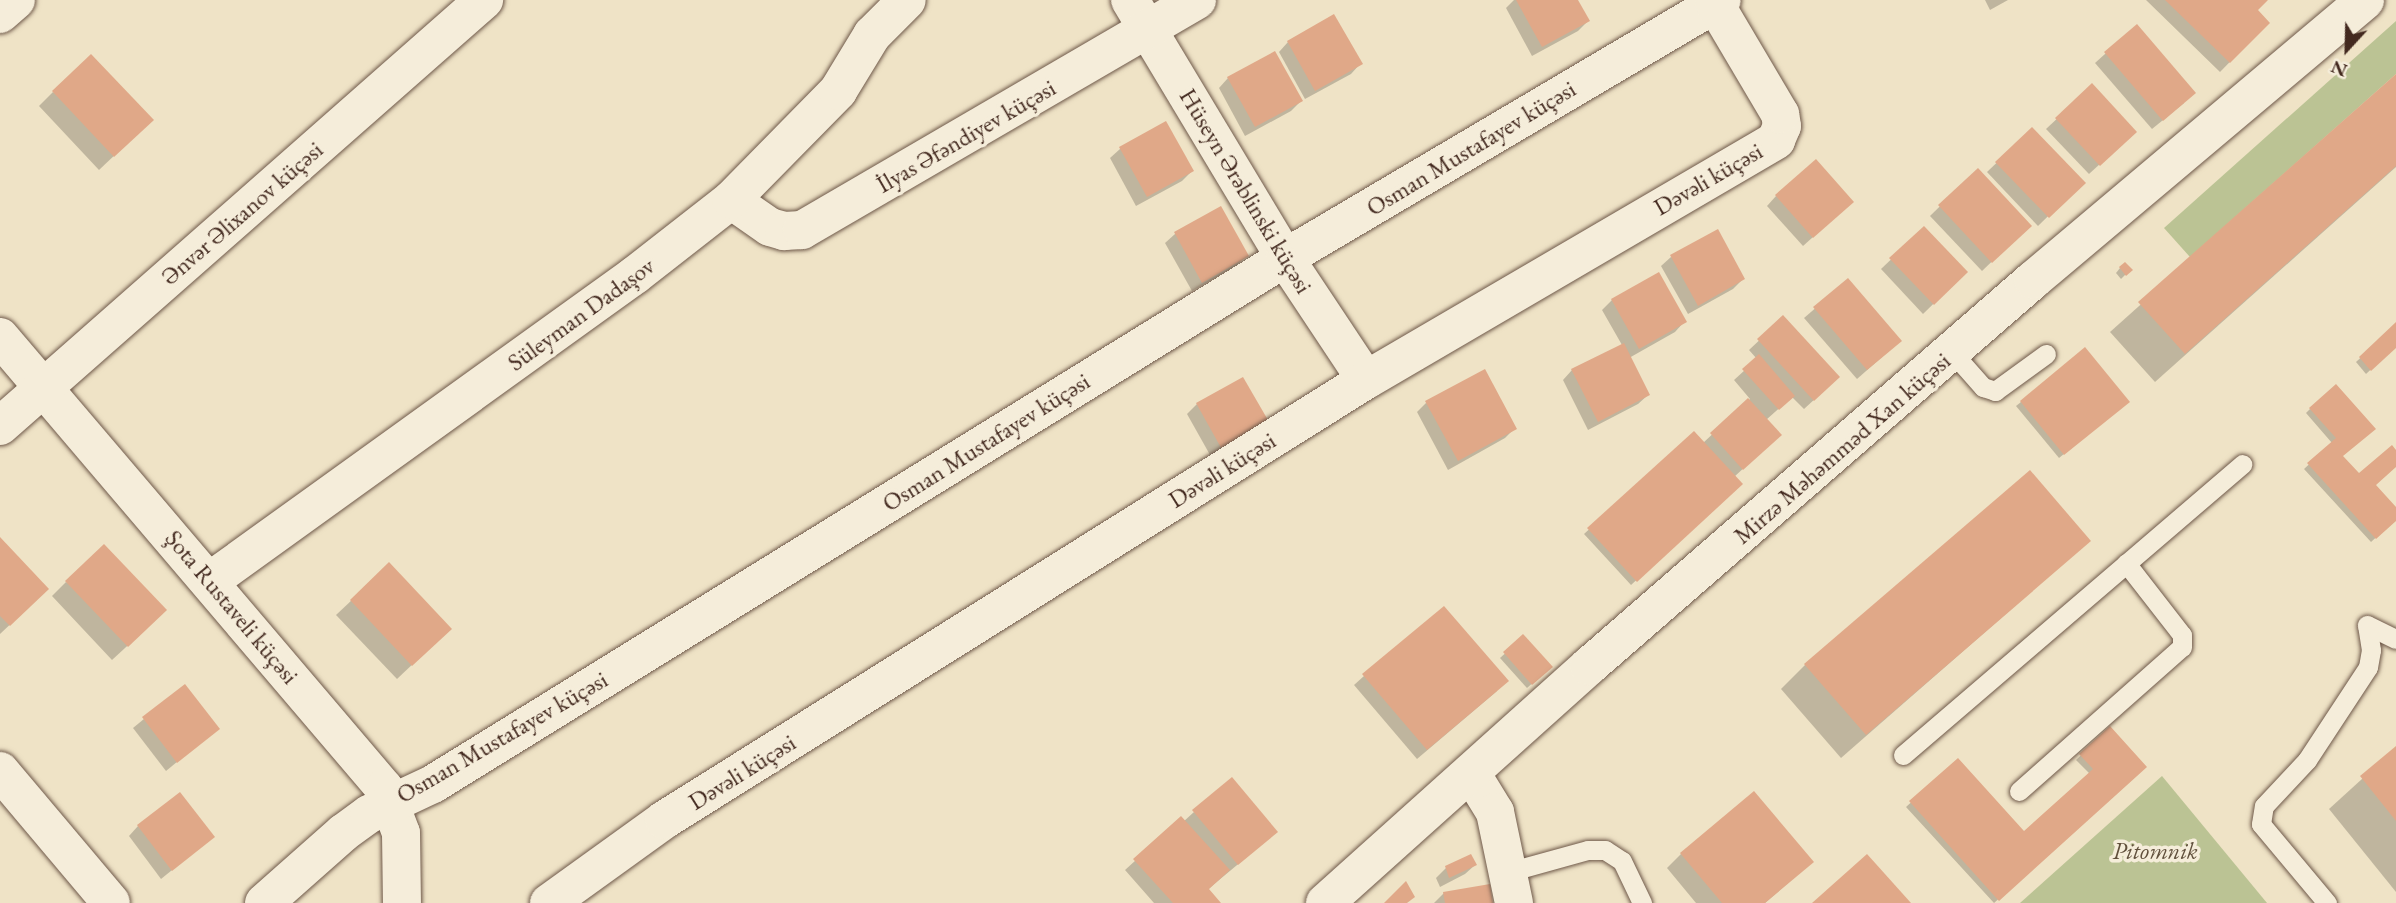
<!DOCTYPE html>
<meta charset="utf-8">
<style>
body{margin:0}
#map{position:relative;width:2396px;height:903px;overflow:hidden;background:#efe3c6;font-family:"EB Garamond",serif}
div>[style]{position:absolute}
.green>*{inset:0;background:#bbc394}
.shadow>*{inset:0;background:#0003}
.building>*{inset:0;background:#e0a888}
.roads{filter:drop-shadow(0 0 2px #6e5849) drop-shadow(0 0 2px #6e5849)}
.service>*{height:19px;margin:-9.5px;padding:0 9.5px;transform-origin:9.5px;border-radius:9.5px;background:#f5edda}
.minor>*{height:38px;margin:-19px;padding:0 19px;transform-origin:19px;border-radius:19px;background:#f5edda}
.tertiary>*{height:38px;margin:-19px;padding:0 19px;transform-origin:19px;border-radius:19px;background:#f5edda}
span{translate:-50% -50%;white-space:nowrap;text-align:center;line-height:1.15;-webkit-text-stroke:7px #f5edda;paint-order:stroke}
.street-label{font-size:24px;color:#43291f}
.park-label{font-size:24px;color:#61503c;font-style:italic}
.north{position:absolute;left:2312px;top:14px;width:70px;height:70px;-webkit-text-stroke:5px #f5edda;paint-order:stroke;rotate:202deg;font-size:19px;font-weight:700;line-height:28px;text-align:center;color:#43291f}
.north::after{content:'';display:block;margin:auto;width:24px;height:32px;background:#43291f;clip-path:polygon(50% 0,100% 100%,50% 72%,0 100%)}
</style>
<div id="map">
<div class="green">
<div style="clip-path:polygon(2396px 21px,2396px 74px,2190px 257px,2164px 228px)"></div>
<div style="clip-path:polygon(2162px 776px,2267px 903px,2020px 903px)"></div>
</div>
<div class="shadow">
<div style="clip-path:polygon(1514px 0,1576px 0,1588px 21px,1578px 31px,1532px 56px,1506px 8px)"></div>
<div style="clip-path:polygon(1985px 0,2008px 0,1990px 10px)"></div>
<div style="clip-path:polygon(2146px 0,2265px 0,2255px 10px,2268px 23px,2220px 72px)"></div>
<div style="clip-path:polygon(2136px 26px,2184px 103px,2152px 129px,2095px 63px)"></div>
<div style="clip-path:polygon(1288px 42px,1360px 64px,1351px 74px,1305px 99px,1279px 52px)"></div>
<div style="clip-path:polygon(2396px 76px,2396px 167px,2155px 382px,2110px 332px)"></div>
<div style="clip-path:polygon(1228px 78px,1301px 101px,1291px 111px,1245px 136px,1219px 88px)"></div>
<div style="clip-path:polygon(2092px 86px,2125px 141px,2089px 174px,2046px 129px)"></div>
<div style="clip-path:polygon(53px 92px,137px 134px,99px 170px,39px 106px)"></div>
<div style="clip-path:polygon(1166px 123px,1192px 171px,1182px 181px,1136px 206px,1110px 158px,1120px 149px)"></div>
<div style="clip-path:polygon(2032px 129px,2083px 182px,2038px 226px,1987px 172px)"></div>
<div style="clip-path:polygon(1977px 170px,2029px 226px,1982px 271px,1930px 216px)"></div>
<div style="clip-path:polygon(1776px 196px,1842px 211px,1803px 246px,1767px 206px)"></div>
<div style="clip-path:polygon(1221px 208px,1247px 255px,1237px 265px,1192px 291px,1165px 243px,1175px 234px)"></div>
<div style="clip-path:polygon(1924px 228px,1966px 272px,1923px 314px,1881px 269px)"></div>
<div style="clip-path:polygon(1671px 257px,1743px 279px,1733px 289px,1688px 314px,1661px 266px)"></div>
<div style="clip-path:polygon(2120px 268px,2130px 270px,2121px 279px,2116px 273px)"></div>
<div style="clip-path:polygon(1848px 280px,1890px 350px,1857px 379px,1804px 318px)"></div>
<div style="clip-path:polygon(1612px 300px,1684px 322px,1675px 332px,1629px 358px,1648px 395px,1638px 404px,1588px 430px,1563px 380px,1572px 370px,1622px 345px,1602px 310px)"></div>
<div style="clip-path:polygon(1783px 318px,1828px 387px,1804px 409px,1792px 397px,1766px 420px,1770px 444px,1734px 477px,1741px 484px,1631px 585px,1584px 534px,1694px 433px,1703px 443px,1750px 399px,1734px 380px,1757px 359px,1749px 350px)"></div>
<div style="clip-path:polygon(2396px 325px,2396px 346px,2366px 374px,2356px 362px)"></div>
<div style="clip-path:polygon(2085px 350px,2123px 406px,2059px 458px,2016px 406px)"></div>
<div style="clip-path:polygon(1426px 403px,1515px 428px,1505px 438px,1448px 470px,1417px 412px)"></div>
<div style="clip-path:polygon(1197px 404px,1269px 427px,1214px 462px,1187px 414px)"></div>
<div style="clip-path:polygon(2310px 409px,2373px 429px,2341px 457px,2359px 475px,2396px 453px,2396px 466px,2374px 485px,2396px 510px,2396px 519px,2371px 542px,2304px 469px,2332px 443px,2306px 413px)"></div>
<div style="clip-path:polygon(0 540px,33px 603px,0 634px)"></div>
<div style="clip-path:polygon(2089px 541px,1841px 758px,1781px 689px,1805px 665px)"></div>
<div style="clip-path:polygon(389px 565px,435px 643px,397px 679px,336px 615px)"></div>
<div style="clip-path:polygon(66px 582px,150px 625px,112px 660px,52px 596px)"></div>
<div style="clip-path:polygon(1523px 637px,1546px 671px,1527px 688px,1500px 658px)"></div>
<div style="clip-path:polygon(1364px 676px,1497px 691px,1417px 759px,1354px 685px)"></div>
<div style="clip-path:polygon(184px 686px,217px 729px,166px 771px,133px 728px)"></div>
<div style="clip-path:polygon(2110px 728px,2145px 767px,1994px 903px,1906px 807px,1957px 760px,2024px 834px,2090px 774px,2076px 760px)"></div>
<div style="clip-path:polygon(2396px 748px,2396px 892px,2329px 809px)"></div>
<div style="clip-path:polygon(1194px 812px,1266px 841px,1207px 890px,1217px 903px,1154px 903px,1125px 870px,1181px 819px,1183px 822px)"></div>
<div style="clip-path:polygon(138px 826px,213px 837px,161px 879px,129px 836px)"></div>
<div style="clip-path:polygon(1681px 854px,1812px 862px,1765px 903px,1696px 903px,1667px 868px)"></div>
<div style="clip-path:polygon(1471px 856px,1475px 865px,1465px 874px,1440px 887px,1436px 878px,1446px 868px)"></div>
<div style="clip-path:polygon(1444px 893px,1491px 903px,1434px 903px)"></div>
</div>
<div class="building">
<div style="clip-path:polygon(1516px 0,1578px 0,1590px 21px,1542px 47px)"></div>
<div style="clip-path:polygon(2165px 0,2268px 0,2258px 10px,2270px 23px,2230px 63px)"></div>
<div style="clip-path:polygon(1334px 14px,1363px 64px,1315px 91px,1287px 41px)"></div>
<div style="clip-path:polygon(2137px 24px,2196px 93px,2163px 121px,2104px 52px)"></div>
<div style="clip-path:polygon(1275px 51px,1303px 101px,1255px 127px,1227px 77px)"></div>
<div style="clip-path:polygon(91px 54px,154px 120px,114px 157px,52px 91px)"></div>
<div style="clip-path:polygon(2396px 74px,2396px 166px,2185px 354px,2138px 302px)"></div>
<div style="clip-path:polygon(2092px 83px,2137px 132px,2100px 166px,2055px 118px)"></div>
<div style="clip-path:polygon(1166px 121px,1194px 171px,1147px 197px,1119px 147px)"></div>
<div style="clip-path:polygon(2032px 127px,2086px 183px,2049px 218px,1995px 162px)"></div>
<div style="clip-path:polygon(1816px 159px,1854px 202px,1813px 238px,1775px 195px)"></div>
<div style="clip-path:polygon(1978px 168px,2032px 226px,1992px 263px,1938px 205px)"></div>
<div style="clip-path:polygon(1221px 206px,1249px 256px,1202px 283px,1174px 232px)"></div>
<div style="clip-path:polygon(1924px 226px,1968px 272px,1934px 305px,1889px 258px)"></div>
<div style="clip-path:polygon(1718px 229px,1745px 279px,1698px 306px,1670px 255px)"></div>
<div style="clip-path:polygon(2125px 262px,2133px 270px,2126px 276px,2119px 267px)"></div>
<div style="clip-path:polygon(1659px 272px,1687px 322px,1639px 349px,1611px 299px)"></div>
<div style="clip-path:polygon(1848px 278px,1902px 341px,1867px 370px,1813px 307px)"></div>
<div style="clip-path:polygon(1783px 315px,1840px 377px,1814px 401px,1757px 339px)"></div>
<div style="clip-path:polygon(2396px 322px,2396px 348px,2371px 371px,2359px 357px)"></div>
<div style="clip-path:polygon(1624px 343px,1650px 395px,1598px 422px,1571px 369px)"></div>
<div style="clip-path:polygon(2085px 347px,2130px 402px,2064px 455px,2020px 401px)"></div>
<div style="clip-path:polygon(1759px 354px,1795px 396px,1779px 410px,1742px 369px)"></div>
<div style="clip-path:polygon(1485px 369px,1517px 429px,1458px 461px,1425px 401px)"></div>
<div style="clip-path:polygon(1243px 377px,1272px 427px,1224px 453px,1196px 403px)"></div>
<div style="clip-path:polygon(2336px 384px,2376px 429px,2343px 456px,2359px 473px,2392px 445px,2396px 450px,2396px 467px,2376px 485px,2396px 507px,2396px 521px,2376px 539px,2307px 463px,2336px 438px,2309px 408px)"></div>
<div style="clip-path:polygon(1748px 398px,1782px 435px,1743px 470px,1710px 433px)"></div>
<div style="clip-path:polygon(1694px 431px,1743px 484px,1637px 582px,1587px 528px)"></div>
<div style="clip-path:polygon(2030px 470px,2091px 541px,1866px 735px,1804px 664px)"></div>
<div style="clip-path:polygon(0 537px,49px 589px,10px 626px,0 616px)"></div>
<div style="clip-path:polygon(104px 544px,167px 610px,128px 647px,65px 581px)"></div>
<div style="clip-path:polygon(389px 562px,452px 629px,412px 666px,350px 600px)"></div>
<div style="clip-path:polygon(1444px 606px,1509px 681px,1427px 750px,1362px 674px)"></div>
<div style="clip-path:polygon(1523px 634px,1553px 667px,1532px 685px,1503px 652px)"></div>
<div style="clip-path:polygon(185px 684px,220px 729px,177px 763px,142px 717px)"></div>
<div style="clip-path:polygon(2110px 726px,2147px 767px,1999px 901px,1909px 801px,1958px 758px,2024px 831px,2093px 769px,2079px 754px)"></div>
<div style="clip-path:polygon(2396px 746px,2396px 821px,2360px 776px)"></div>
<div style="clip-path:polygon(1232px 777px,1278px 832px,1238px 865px,1192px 810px)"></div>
<div style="clip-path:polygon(1754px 791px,1814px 862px,1765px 903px,1722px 903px,1680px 853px)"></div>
<div style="clip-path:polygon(180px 792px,215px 837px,172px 871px,137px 825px)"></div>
<div style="clip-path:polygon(1181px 816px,1230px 870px,1209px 889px,1221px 903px,1173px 903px,1133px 859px)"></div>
<div style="clip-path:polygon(1471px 854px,1477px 865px,1449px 878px,1445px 866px)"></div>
<div style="clip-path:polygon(1867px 854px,1911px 903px,1812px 903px)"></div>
<div style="clip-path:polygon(1406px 881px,1415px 897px,1407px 903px,1384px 903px)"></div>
<div style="clip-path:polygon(1490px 884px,1493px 903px,1445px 903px,1443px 892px)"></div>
</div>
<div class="roads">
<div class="service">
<div style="left:1952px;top:352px;width:47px;rotate:48.5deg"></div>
<div style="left:1983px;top:387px;width:13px;rotate:18deg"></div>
<div style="left:1995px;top:391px;width:63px;rotate:-36deg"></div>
<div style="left:2367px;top:625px;width:32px;rotate:26deg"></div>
<div style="left:1903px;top:755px;width:447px;rotate:-40.6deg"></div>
<div style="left:2019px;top:791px;width:217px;rotate:-41.5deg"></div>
<div style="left:2182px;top:647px;width:12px;rotate:-90deg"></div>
<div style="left:2182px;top:635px;width:91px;rotate:-127.9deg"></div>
<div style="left:1508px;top:872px;width:83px;rotate:-15.4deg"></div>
<div style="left:1588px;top:850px;width:17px"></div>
<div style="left:1605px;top:850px;width:20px;rotate:33deg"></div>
<div style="left:1622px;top:861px;width:47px;rotate:64.5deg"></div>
<div style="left:2327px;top:903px;width:103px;rotate:-129.9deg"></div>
<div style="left:2261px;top:824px;width:18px;rotate:-81deg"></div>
<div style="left:2264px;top:806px;width:63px;rotate:-46.9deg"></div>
<div style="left:2307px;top:760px;width:111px;rotate:-56.7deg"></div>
<div style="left:2368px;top:667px;width:17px;rotate:-80deg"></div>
<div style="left:2371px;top:650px;width:25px;rotate:-99deg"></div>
</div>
<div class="minor">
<div style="left:1130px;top:0;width:301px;rotate:59deg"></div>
<div style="left:1285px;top:258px;width:146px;rotate:56.4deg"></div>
<div style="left:0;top:14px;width:21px;rotate:-41deg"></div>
<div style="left:731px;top:200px;width:47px;rotate:34.7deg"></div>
<div style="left:770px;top:227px;width:15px;rotate:16deg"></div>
<div style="left:784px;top:231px;width:18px;rotate:-3deg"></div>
<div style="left:802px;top:230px;width:457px;rotate:-30.2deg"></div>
<div style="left:0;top:337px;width:592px;rotate:49.59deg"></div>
<div style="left:384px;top:788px;width:48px;rotate:69.3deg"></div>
<div style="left:401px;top:833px;width:70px;rotate:89.2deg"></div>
<div style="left:0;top:426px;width:645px;rotate:-41.35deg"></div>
<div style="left:210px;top:581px;width:524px;rotate:-35.75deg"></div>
<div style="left:635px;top:275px;width:122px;rotate:-38deg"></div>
<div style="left:731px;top:200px;width:153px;rotate:-45.5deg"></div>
<div style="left:838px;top:91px;width:66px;rotate:-58.7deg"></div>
<div style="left:872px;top:35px;width:49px;rotate:-45deg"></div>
<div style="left:0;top:771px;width:172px;rotate:49.9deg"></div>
<div style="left:1471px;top:773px;width:46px;rotate:58.4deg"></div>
<div style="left:1495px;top:812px;width:93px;rotate:78.2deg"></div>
<div style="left:264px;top:903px;width:106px;rotate:-41.5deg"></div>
<div style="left:343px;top:833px;width:32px;rotate:-36deg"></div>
<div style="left:369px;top:814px;width:71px;rotate:-25.1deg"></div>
<div style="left:433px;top:784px;width:1001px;rotate:-31.69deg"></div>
<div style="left:1285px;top:258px;width:507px;rotate:-30.56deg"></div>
<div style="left:549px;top:903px;width:142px;rotate:-35.8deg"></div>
<div style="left:664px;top:820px;width:828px;rotate:-32.08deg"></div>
<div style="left:1366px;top:380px;width:475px;rotate:-30.3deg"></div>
<div style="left:1776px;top:140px;width:15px;rotate:-67deg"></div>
<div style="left:1782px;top:126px;width:12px;rotate:-99deg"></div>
<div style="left:1780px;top:114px;width:128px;rotate:-120.6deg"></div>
</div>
<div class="tertiary">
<div style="left:1325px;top:903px;width:355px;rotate:-41.9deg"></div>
<div style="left:1589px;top:666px;width:588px;rotate:-41deg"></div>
<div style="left:2033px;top:280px;width:434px;rotate:-40.1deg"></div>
</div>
</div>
<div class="street-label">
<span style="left:966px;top:136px;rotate:-30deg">İlyas Əfəndiyev küçəsi</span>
<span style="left:1471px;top:148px;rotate:-31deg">Osman Mustafayev küçəsi</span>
<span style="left:1708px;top:179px;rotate:-30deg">Dəvəli küçəsi</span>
<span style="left:1246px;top:191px;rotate:59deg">Hüseyn Ərəblinski küçəsi</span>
<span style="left:242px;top:213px;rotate:-41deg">Ənvər Əlixanov küçəsi</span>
<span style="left:581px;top:314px;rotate:-36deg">Süleyman Dadaşov</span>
<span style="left:986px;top:442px;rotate:-32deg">Osman Mustafayev küçəsi</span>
<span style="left:1842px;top:448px;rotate:-41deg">Mirzə Məhəmməd Xan küçəsi</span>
<span style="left:1222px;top:470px;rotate:-32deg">Dəvəli küçəsi</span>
<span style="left:232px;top:607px;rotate:50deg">Şota Rustaveli küçəsi</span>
<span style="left:502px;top:737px;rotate:-30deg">Osman Mustafayev küçəsi</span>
<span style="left:742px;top:772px;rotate:-32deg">Dəvəli küçəsi</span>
</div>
<div class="park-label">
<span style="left:2155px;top:851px">Pitomnik</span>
</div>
<div class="north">N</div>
</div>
